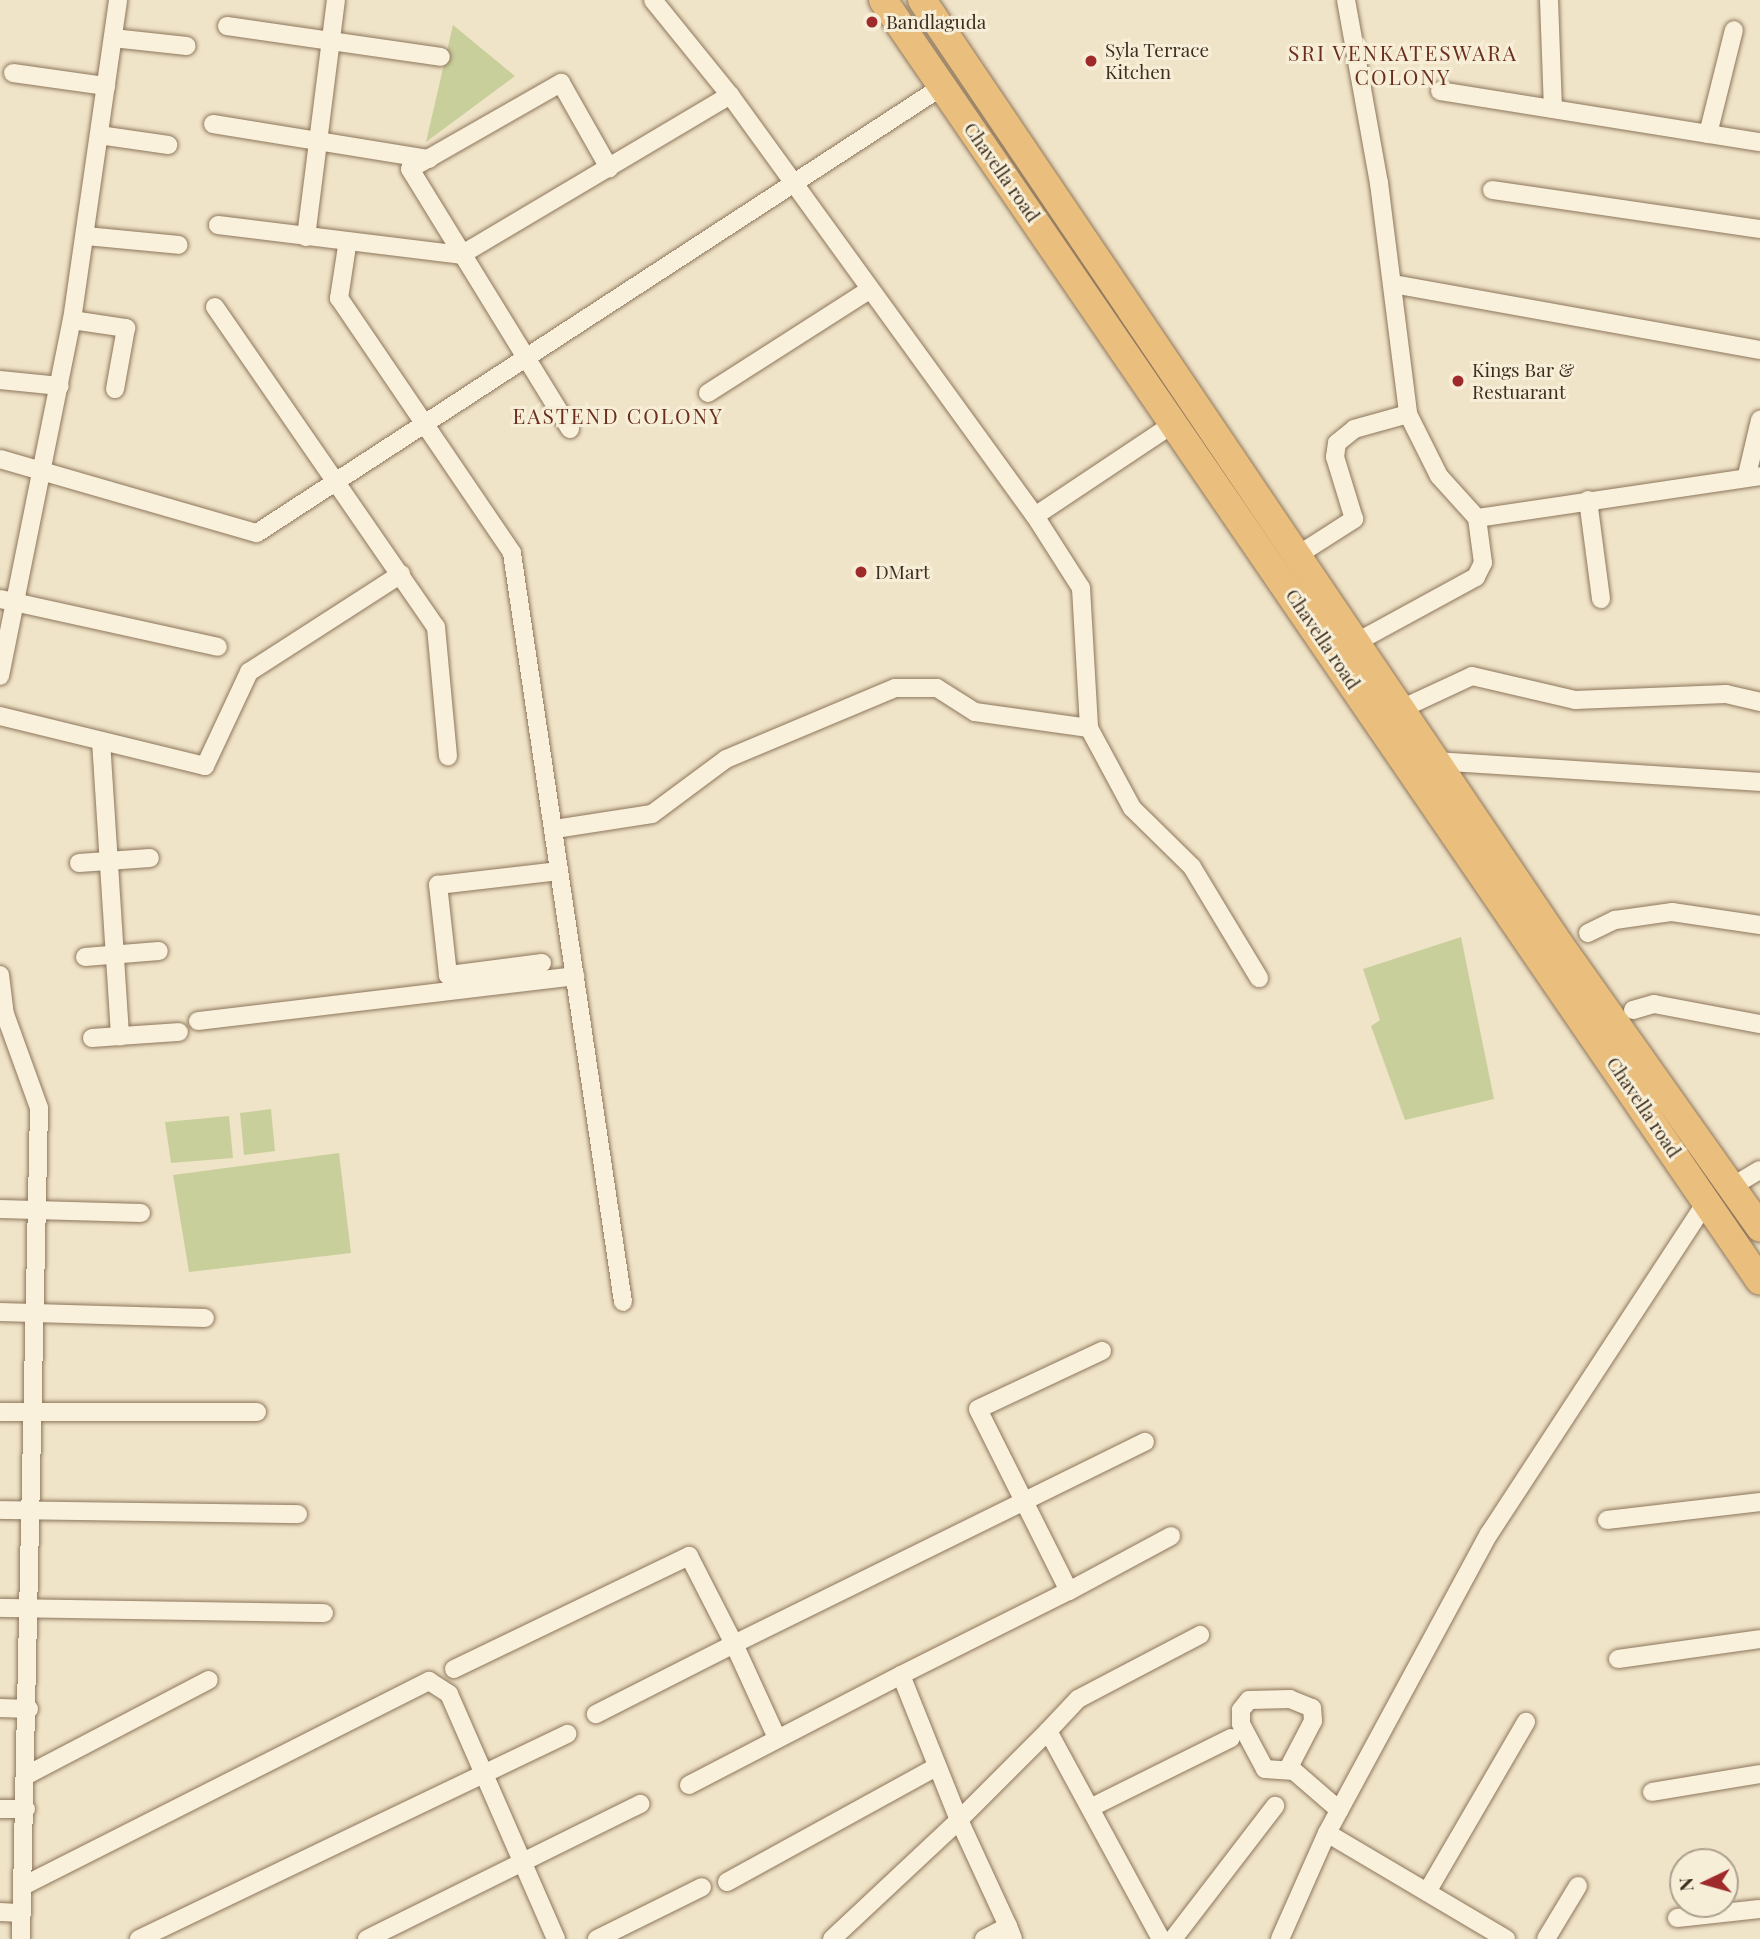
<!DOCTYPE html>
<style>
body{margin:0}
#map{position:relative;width:1760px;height:1939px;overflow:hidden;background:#f0e4c8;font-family:"Playfair Display",serif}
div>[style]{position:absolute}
.green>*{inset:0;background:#c9cf9b}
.roads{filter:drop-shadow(0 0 2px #8d765c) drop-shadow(0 0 2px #8d765c)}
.minor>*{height:18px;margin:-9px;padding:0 9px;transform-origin:9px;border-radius:9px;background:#faf1dc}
.trunk>*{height:28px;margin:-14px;padding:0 14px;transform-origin:14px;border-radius:14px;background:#eabe7c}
.dots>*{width:19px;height:19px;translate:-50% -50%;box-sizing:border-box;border:4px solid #f7eed8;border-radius:50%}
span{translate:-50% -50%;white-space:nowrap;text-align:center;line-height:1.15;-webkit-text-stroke:6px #f7eed8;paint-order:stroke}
.poi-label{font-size:19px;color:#3d2e20}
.left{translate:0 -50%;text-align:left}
.street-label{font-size:19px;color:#3d2e20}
.neighbourhood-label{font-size:21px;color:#6b2e1e;letter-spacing:2px}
.north{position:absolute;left:1669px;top:1848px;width:70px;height:70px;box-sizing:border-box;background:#f7eed8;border:2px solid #ada18e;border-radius:50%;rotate:265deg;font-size:19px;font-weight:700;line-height:28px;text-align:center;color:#3d2e20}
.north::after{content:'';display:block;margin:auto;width:24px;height:32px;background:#9e2a2b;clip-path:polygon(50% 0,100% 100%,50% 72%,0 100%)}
</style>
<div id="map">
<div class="green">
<div style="clip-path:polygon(453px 25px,515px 76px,426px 142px)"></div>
<div style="clip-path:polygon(1461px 937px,1494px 1099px,1405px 1120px,1371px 1026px,1380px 1020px,1363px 969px)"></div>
<div style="clip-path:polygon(271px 1109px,275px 1151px,244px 1155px,240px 1113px)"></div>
<div style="clip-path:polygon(229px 1116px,233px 1158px,171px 1163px,165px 1122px)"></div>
<div style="clip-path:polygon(339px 1153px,351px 1253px,189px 1272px,173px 1175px)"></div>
</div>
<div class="roads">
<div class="minor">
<div style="left:653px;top:0;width:122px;rotate:51deg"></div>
<div style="left:730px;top:95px;width:520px;rotate:54.08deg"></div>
<div style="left:1035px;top:516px;width:169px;rotate:-33.7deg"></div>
<div style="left:1346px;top:0;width:186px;rotate:79.8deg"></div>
<div style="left:1379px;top:183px;width:233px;rotate:82.8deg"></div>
<div style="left:1408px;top:414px;width:69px;rotate:63.4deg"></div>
<div style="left:1439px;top:476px;width:57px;rotate:47.9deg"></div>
<div style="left:1477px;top:518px;width:45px;rotate:82.4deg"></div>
<div style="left:1483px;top:563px;width:16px;rotate:117deg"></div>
<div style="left:1476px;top:577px;width:136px;rotate:151.4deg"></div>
<div style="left:1549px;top:0;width:109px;rotate:87.9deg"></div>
<div style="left:227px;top:26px;width:216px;rotate:8.2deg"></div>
<div style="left:113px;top:38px;width:74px;rotate:6.2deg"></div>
<div style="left:13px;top:73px;width:94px;rotate:8deg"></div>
<div style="left:1440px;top:91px;width:324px;rotate:9.1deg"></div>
<div style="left:213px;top:124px;width:219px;rotate:9.2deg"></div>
<div style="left:1708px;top:134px;width:107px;rotate:-76deg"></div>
<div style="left:99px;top:135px;width:70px;rotate:8.2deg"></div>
<div style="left:1492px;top:190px;width:271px;rotate:8.3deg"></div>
<div style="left:218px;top:225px;width:245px;rotate:7deg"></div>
<div style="left:461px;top:255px;width:313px;rotate:-30.7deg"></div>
<div style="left:86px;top:236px;width:93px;rotate:5.5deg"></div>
<div style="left:306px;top:237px;width:239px;rotate:-82.8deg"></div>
<div style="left:347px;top:246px;width:53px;rotate:98.7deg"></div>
<div style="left:339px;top:298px;width:308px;rotate:55.8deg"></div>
<div style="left:512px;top:553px;width:757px;rotate:81.57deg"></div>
<div style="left:1393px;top:284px;width:373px;rotate:10.2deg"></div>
<div style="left:215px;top:307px;width:389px;rotate:55.4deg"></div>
<div style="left:436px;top:627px;width:130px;rotate:84.7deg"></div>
<div style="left:72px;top:320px;width:55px;rotate:8.4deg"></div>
<div style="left:126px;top:328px;width:62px;rotate:100.2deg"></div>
<div style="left:0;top:380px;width:60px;rotate:5.7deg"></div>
<div style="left:708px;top:393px;width:191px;rotate:-32.6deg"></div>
<div style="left:570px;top:429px;width:305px;rotate:-121.6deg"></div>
<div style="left:410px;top:169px;width:174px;rotate:-29.7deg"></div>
<div style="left:561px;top:83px;width:98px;rotate:60.5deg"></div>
<div style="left:0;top:459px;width:267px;rotate:16.1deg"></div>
<div style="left:257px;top:533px;width:819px;rotate:-33.09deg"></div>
<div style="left:1747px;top:475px;width:57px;rotate:-76.7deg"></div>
<div style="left:1588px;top:500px;width:100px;rotate:82.5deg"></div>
<div style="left:1035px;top:516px;width:85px;rotate:57.4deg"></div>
<div style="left:1081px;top:588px;width:140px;rotate:86.7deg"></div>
<div style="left:1089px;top:728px;width:91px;rotate:61.7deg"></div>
<div style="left:1132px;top:808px;width:84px;rotate:44.5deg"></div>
<div style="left:1192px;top:867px;width:130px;rotate:58.9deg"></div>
<div style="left:1477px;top:518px;width:286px;rotate:-8.4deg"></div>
<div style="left:1298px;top:555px;width:67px;rotate:-32.7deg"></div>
<div style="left:1354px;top:519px;width:65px;rotate:-107deg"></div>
<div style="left:1335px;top:457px;width:14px;rotate:-82deg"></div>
<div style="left:1337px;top:443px;width:22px;rotate:-39deg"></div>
<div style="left:1354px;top:429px;width:56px;rotate:-15.5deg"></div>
<div style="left:0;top:599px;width:223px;rotate:12.4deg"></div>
<div style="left:0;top:676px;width:363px;rotate:-78.6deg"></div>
<div style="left:72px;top:320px;width:323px;rotate:-81.8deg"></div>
<div style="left:1401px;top:709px;width:78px;rotate:-24.9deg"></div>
<div style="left:1472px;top:676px;width:106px;rotate:13.1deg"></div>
<div style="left:1575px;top:700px;width:151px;rotate:-2.3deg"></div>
<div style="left:1726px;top:694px;width:35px;rotate:13deg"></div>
<div style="left:0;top:716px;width:211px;rotate:13.7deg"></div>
<div style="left:205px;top:766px;width:104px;rotate:-64.9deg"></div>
<div style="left:249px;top:672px;width:181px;rotate:-32.8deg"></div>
<div style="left:101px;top:741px;width:296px;rotate:86.3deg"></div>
<div style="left:120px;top:1036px;width:59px;rotate:-3.9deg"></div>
<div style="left:1436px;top:761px;width:325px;rotate:3.7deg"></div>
<div style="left:555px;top:829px;width:98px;rotate:-8.8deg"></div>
<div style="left:652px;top:814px;width:92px;rotate:-36.6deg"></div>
<div style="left:726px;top:759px;width:183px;rotate:-22.8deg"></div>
<div style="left:895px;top:688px;width:42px"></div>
<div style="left:937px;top:688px;width:45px;rotate:32.3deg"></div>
<div style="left:975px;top:712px;width:115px;rotate:8deg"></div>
<div style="left:79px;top:863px;width:71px;rotate:-4deg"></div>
<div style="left:1588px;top:933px;width:30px;rotate:-26deg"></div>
<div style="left:1615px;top:920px;width:58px;rotate:-8deg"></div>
<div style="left:1672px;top:912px;width:89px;rotate:8.4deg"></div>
<div style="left:85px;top:957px;width:74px;rotate:-4.6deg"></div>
<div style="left:542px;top:963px;width:95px;rotate:172.7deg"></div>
<div style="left:448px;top:975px;width:91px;rotate:-96.3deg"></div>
<div style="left:438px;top:885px;width:122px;rotate:-6.6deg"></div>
<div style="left:0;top:975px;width:39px;rotate:83deg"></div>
<div style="left:5px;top:1014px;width:100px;rotate:70.1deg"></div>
<div style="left:39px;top:1108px;width:831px;rotate:91.24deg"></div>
<div style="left:1633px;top:1010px;width:22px;rotate:-16deg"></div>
<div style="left:1654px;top:1004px;width:108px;rotate:10.7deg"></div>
<div style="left:198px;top:1021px;width:380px;rotate:-6.8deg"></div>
<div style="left:92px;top:1038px;width:28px;rotate:-4deg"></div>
<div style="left:1733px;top:1186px;width:31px;rotate:-31deg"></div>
<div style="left:0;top:1209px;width:141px;rotate:1.6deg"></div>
<div style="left:0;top:1312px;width:205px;rotate:1.7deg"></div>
<div style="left:0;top:1412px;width:257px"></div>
<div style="left:0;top:1510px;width:298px;rotate:0.8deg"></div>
<div style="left:1607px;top:1520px;width:154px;rotate:-6.7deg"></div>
<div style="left:1069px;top:1591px;width:116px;rotate:-28.3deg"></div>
<div style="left:0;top:1608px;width:324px;rotate:0.9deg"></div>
<div style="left:1618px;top:1659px;width:143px;rotate:-8deg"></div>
<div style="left:454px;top:1669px;width:261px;rotate:-25.7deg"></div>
<div style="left:689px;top:1556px;width:99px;rotate:62.9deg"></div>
<div style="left:734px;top:1644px;width:155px;rotate:153.1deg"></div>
<div style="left:901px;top:1675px;width:188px;rotate:-26.6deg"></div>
<div style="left:1069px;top:1591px;width:203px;rotate:-116.6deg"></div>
<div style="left:978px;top:1409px;width:137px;rotate:-25.1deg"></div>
<div style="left:0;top:1708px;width:29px;rotate:2deg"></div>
<div style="left:1048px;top:1731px;width:44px;rotate:-46.8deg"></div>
<div style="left:1078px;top:1699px;width:138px;rotate:-27.7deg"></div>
<div style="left:777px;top:1738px;width:103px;rotate:-114.6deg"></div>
<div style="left:734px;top:1644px;width:458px;rotate:-26.2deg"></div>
<div style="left:1288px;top:1769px;width:54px;rotate:-62.5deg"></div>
<div style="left:1313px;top:1721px;width:13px;rotate:-94deg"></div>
<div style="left:1312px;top:1708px;width:24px;rotate:-158deg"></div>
<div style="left:1290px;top:1699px;width:41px;rotate:178.6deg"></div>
<div style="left:1249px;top:1700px;width:13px;rotate:129deg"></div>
<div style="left:1241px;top:1710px;width:14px;rotate:90deg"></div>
<div style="left:1241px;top:1724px;width:51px;rotate:61.9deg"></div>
<div style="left:1265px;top:1769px;width:29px;rotate:4deg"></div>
<div style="left:1294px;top:1771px;width:60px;rotate:40.9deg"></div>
<div style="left:27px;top:1775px;width:205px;rotate:-27.6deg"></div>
<div style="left:689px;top:1785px;width:239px;rotate:-27.4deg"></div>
<div style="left:901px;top:1675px;width:156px;rotate:68.2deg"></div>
<div style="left:959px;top:1820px;width:126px;rotate:-45deg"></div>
<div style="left:1048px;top:1731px;width:237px;rotate:61.5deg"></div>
<div style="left:1652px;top:1792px;width:109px;rotate:-9.5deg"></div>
<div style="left:1092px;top:1807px;width:155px;rotate:-26.4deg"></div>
<div style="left:0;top:1809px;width:26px"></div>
<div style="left:1327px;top:1833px;width:208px;rotate:30.6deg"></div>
<div style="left:727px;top:1882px;width:239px;rotate:-28.8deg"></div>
<div style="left:23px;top:1886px;width:455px;rotate:-26.8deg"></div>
<div style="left:429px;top:1681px;width:24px;rotate:33deg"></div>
<div style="left:449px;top:1694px;width:267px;rotate:66.4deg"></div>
<div style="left:1427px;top:1892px;width:197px;rotate:-59.8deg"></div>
<div style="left:0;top:1912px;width:22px;rotate:3deg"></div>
<div style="left:1677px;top:1918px;width:83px;rotate:-6.2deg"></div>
<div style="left:139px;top:1939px;width:475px;rotate:-25.6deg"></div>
<div style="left:367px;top:1939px;width:305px;rotate:-26.3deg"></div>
<div style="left:597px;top:1939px;width:117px;rotate:-26.3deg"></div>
<div style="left:832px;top:1939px;width:174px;rotate:-43.1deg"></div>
<div style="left:959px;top:1820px;width:117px;rotate:65.2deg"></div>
<div style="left:984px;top:1939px;width:27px;rotate:-28deg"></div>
<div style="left:1008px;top:1926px;width:14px;rotate:69deg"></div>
<div style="left:1173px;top:1939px;width:168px;rotate:-52.5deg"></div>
<div style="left:1280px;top:1939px;width:116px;rotate:-66.1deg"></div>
<div style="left:1327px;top:1833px;width:340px;rotate:-61.6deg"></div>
<div style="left:1489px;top:1534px;width:400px;rotate:-56.8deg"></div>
<div style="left:1546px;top:1939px;width:62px;rotate:-58.9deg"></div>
</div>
<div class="trunk">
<div style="left:883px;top:0;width:1552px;rotate:55.6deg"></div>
<div style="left:922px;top:0;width:1140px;rotate:55.98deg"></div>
<div style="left:1560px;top:945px;width:346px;rotate:54.7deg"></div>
</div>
</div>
<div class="dots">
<div style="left:872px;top:22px;background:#9e2a2b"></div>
<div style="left:1091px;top:61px;background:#9e2a2b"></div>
<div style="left:1458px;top:381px;background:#9e2a2b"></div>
<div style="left:861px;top:572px;background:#9e2a2b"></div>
</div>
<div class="poi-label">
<span class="left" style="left:886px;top:22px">Bandlaguda</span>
<span class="left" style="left:1105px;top:61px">Syla Terrace<br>Kitchen</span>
<span class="left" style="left:1472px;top:381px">Kings Bar &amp;<br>Restuarant</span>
<span class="left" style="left:875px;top:572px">DMart</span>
</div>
<div class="street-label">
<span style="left:1002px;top:172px;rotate:55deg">Chavella road</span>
<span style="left:1323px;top:639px;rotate:56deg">Chavella road</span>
<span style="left:1644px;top:1107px;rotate:56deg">Chavella road</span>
</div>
<div class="neighbourhood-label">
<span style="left:1403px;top:64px">SRI VENKATESWARA<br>COLONY</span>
<span style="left:618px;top:415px">EASTEND COLONY</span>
</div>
<div class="north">N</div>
</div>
